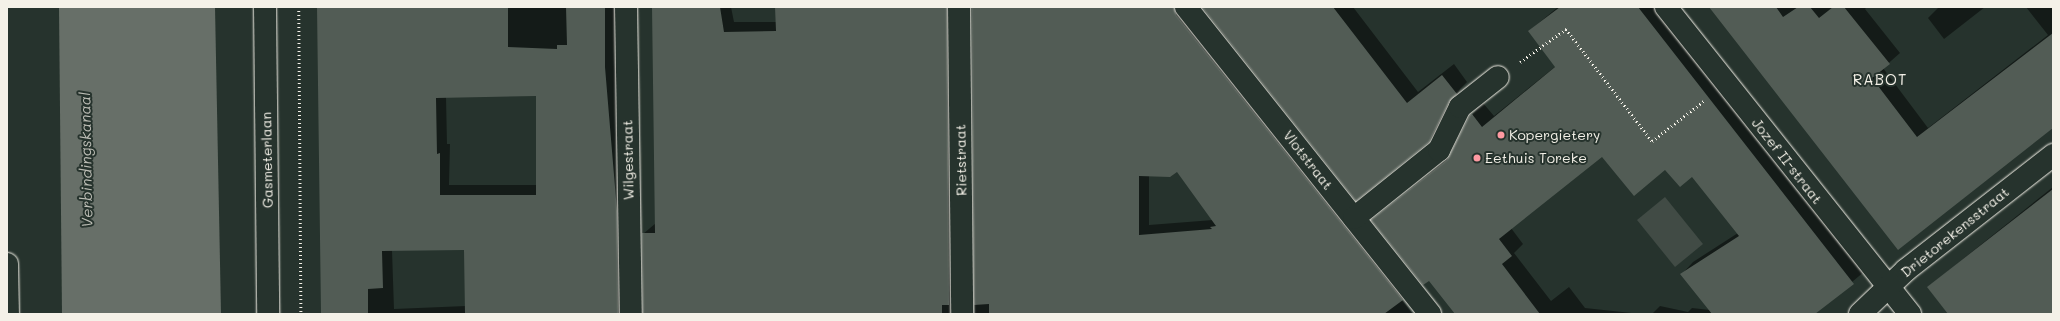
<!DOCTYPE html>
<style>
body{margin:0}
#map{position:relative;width:2060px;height:321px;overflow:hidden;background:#26332d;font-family:Mali,sans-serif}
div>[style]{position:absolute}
.green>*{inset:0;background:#414b45}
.water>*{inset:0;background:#676f68}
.shadow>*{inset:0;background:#0007}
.building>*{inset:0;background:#525c55}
.path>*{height:2.5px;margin-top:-1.25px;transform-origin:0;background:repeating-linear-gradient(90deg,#f4f1e8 0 1px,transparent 0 4px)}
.roads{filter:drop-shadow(0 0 1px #f4f1e8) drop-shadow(0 0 1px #f4f1e8)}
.minor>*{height:22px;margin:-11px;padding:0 11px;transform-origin:11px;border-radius:11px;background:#26332d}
.major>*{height:22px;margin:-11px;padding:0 11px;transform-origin:11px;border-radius:11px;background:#26332d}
.dots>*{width:11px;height:11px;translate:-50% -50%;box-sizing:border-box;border:2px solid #26332d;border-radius:50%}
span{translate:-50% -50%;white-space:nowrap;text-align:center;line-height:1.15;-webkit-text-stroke:4px #26332d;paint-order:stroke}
.poi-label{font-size:14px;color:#f4f1e8}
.left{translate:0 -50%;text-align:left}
.street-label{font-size:14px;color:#f4f1e8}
.neighbourhood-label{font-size:15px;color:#f4f1e8;letter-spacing:1px}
.water-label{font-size:15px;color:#bcbdb5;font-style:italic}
.frame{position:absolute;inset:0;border:8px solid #f4f1e8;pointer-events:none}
</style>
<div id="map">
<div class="green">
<div style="clip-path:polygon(1665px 197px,1703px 244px,1675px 267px,1637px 220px)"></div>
</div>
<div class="water">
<div style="clip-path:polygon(59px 7px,215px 7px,221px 314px,62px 314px)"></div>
</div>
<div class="shadow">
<div style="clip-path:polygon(evenodd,319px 7px,615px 7px,615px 56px,634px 314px,322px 314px,319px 7px,537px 95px,537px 185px,449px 185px,450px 144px,447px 144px,446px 97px,537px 95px,319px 7px,465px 249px,466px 306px,394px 309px,392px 250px,465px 249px)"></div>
<div style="clip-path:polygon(653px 7px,731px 7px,734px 22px,777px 22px,776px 7px,949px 7px,965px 314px,644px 314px,643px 234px,656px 223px)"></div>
<div style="clip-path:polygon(evenodd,986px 7px,1174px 7px,1412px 289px,1402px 300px,1413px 314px,975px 314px,974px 116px,986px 7px,1177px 170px,1213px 220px,1149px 225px,1149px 175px,1177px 170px)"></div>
<div style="clip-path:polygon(1205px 7px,1353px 7px,1418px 92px,1454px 64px,1467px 82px,1460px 89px,1440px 130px,1428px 141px)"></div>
<div style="clip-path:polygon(1558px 7px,1659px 7px,1865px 271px,1814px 314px,1652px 314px,1660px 306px,1688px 312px,1692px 308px,1710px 310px,1682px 274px,1693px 262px,1738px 233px,1693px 175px,1602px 155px,1511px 228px,1523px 244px,1514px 253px,1551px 301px,1569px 287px,1585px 308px,1641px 314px,1456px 314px,1429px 279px,1373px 220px,1450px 156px,1471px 116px,1483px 103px,1494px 116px,1556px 66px,1529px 31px)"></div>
<div style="clip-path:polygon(1710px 7px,1867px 7px,1865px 9px,1900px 53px,1883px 68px,1928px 128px,2048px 35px,2026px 7px,2053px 7px,2053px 127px,1898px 248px)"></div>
<div style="clip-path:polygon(1985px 7px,1944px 39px,1928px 18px,1939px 7px)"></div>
<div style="clip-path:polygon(2053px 187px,2053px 314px,1950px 314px,1928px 287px)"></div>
</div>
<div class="building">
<div style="clip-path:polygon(evenodd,317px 7px,508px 7px,508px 47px,557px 49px,557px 45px,567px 45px,566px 7px,605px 7px,605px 67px,617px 211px,618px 314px,465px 314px,464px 250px,382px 251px,383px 288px,368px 289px,368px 314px,321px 314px,317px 7px,536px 96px,536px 195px,440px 195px,440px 153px,437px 154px,436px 98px,536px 96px)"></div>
<div style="clip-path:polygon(652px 7px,720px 7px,724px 32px,776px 31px,775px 7px,947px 7px,949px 305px,942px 305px,942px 314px,643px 314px,642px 233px,655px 233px)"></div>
<div style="clip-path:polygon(evenodd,972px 7px,1174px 7px,1176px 15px,1403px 300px,1384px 314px,989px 314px,989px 304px,974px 305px,972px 7px,1177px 172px,1216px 226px,1210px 227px,1212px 229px,1139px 235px,1139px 176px,1170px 177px,1177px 172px)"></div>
<div style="clip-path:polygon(1202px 7px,1333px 7px,1407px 103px,1442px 75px,1457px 94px,1449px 102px,1429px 142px,1356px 201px)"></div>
<div style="clip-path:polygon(1560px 7px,1638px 7px,1854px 284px,1815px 314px,1712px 314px,1680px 274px,1739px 236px,1692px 177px,1680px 187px,1665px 170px,1634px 196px,1602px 157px,1499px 239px,1512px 256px,1502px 264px,1540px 314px,1455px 314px,1429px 281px,1423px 285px,1371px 220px,1447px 160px,1470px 115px,1472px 114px,1482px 127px,1555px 67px,1528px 31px)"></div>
<div style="clip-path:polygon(1709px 7px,1776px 7px,1783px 17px,1798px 7px,1810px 7px,1819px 18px,1833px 7px,1844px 7px,1890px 64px,1872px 78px,1917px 137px,2053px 33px,2053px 128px,1898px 250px)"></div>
<div style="clip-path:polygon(2053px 189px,2053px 314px,1948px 314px,1927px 287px)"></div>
</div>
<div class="path">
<div style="left:299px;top:7px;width:307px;rotate:89.6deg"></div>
<div style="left:1520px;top:62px;width:57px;rotate:-35.7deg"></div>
<div style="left:1566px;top:29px;width:141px;rotate:52.5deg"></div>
<div style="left:1652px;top:141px;width:67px;rotate:-37.7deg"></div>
</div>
<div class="roads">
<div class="minor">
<div style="left:626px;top:7px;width:307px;rotate:89.1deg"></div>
<div style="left:959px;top:7px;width:307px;rotate:89.4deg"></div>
<div style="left:1186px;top:7px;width:392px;rotate:51.5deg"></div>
<div style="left:1666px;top:7px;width:392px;rotate:51.5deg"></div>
<div style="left:1354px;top:218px;width:109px;rotate:-38.7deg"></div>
<div style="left:1439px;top:150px;width:48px;rotate:-64deg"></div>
<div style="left:1460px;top:107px;width:48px;rotate:-38.3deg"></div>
<div style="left:1860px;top:314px;width:64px;rotate:-43.7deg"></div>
<div style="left:1906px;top:270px;width:187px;rotate:-38deg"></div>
</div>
<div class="major">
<div style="left:265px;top:7px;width:307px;rotate:89.4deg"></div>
<div style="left:7px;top:264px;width:50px;rotate:88.9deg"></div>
</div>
</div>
<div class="dots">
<div style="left:1501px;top:135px;background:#ff9aa2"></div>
<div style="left:1477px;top:158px;background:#ff9aa2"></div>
</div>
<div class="poi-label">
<span class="left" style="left:1509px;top:135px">Kopergietery</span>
<span class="left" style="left:1485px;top:158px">Eethuis Toreke</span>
</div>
<div class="street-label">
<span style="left:267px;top:160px;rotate:-91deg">Gasmeterlaan</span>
<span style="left:628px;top:160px;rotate:-91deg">Wilgestraat</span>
<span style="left:961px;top:160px;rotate:-91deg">Rietstraat</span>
<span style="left:1308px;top:160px;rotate:52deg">Vlotstraat</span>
<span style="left:1787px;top:161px;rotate:52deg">Jozef II-straat</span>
<span style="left:1955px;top:232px;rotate:-39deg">Drietorekensstraat</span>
</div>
<div class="neighbourhood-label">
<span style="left:1880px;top:80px">RABOT</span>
</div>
<div class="water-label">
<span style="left:86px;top:160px;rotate:-91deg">Verbindingskanaal</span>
</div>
<div class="frame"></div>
</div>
